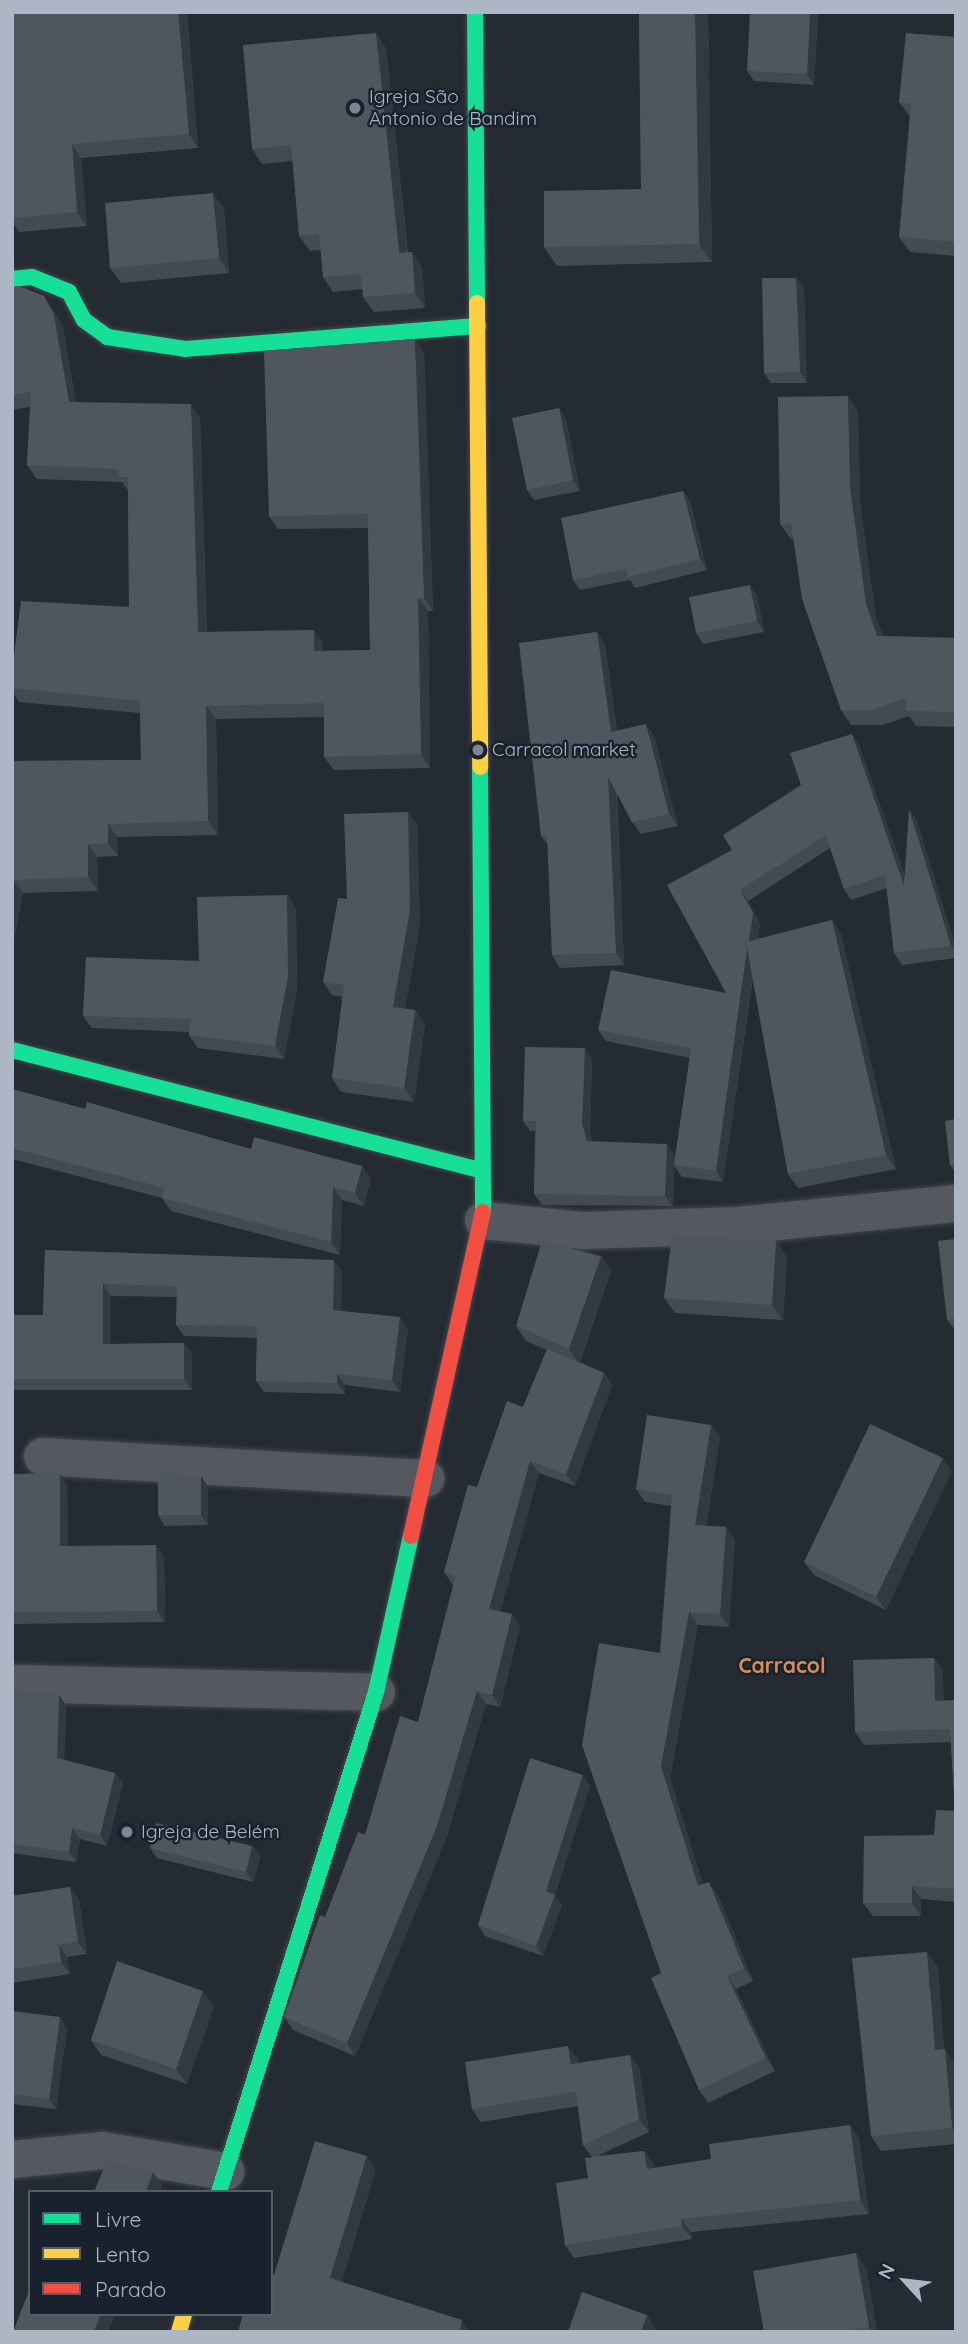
<!DOCTYPE html>
<meta charset="utf-8">
<style>
body{margin:0}
#map{position:relative;width:968px;height:2344px;overflow:hidden;background:#252b32;font-family:Quicksand,sans-serif}
div>[style]{position:absolute}
.roads{filter:drop-shadow(0 0 2px #42474d) drop-shadow(0 0 2px #42474d)}
.street>*{height:37px;margin:-18.5px;padding:0 18.5px;transform-origin:18.5px;border-radius:18.5px;background:#545960}
.fast>*{height:16px;margin:-8px;padding:0 8px;transform-origin:8px;border-radius:8px;background:#16e098}
.slow>*{height:16px;margin:-8px;padding:0 8px;transform-origin:8px;border-radius:8px;background:#ffcf43}
.jam>*{height:16px;margin:-8px;padding:0 8px;transform-origin:8px;border-radius:8px;background:#f24e42}
.wall>*{inset:0;background:#444a52}
.shaded-wall>*{inset:0;background:#333940}
.building>*{inset:0;background:#4f565e}
.dots>*{width:19px;height:19px;translate:-50% -50%;box-sizing:border-box;border:4px solid #18212d;border-radius:50%}
span{translate:-50% -50%;white-space:nowrap;text-align:center;line-height:1.15;-webkit-text-stroke:5px #18212d;paint-order:stroke}
.poi-label{font-size:19px;color:#adb6c5}
.left{translate:0 -50%;text-align:left}
.neighbourhood-label{font-size:21px;color:#d78e56;font-weight:700}
.frame{position:absolute;inset:0;border:14px solid #adb6c5;pointer-events:none}
.legend{position:absolute;left:28px;top:2190px;width:245px;height:126px;box-sizing:border-box;background:#18212d;border:2px solid #545d6a;margin:0;padding:9px 12px;list-style:none;font-size:21px;color:#adb6c5}
.legend li{display:flex;align-items:center;gap:14px;height:35px}
.legend b{width:35px;border:2px solid #545d6a}
.north{position:absolute;left:870px;top:2246px;width:70px;height:70px;-webkit-text-stroke:5px #18212d;paint-order:stroke;rotate:297deg;font-size:19px;font-weight:700;line-height:28px;text-align:center;color:#adb6c5}
.north::after{content:'';display:block;margin:auto;width:24px;height:32px;background:#adb6c5;clip-path:polygon(50% 0,100% 100%,50% 72%,0 100%)}
</style>
<div id="map">
<div class="roads">
<div class="street">
<div style="left:483px;top:1220px;width:100px;rotate:5.8deg"></div>
<div style="left:582px;top:1230px;width:156px;rotate:-1.8deg"></div>
<div style="left:738px;top:1225px;width:219px;rotate:-5.8deg"></div>
<div style="left:42px;top:1456px;width:384px;rotate:3.3deg"></div>
<div style="left:12px;top:1683px;width:364px;rotate:1.4deg"></div>
<div style="left:12px;top:2159px;width:90px;rotate:-5.7deg"></div>
<div style="left:102px;top:2150px;width:125px;rotate:9.7deg"></div>
</div>
<div class="fast">
<div style="left:475px;top:12px;width:291px;rotate:89.6deg"></div>
<div style="left:12px;top:279px;width:20px;rotate:-6deg"></div>
<div style="left:32px;top:277px;width:40px;rotate:22deg"></div>
<div style="left:69px;top:292px;width:32px;rotate:62deg"></div>
<div style="left:84px;top:320px;width:29px;rotate:36deg"></div>
<div style="left:107px;top:337px;width:79px;rotate:8.7deg"></div>
<div style="left:185px;top:349px;width:294px;rotate:-4.5deg"></div>
<div style="left:480px;top:767px;width:445px;rotate:89.6deg"></div>
<div style="left:12px;top:1050px;width:485px;rotate:14.4deg"></div>
<div style="left:219px;top:2192px;width:524px;rotate:-72.57deg"></div>
<div style="left:376px;top:1692px;width:160px;rotate:-77.4deg"></div>
</div>
<div class="slow">
<div style="left:477px;top:303px;width:464px;rotate:89.6deg"></div>
<div style="left:179px;top:2332px;width:19px;rotate:-74deg"></div>
</div>
<div class="jam">
<div style="left:411px;top:1536px;width:332px;rotate:-77.5deg"></div>
</div>
</div>
<div class="wall">
<div style="clip-path:polygon(12px 12px,187px 12px,198px 148px,81px 158px,87px 226px,19px 232px,12px 222px)"></div>
<div style="clip-path:polygon(639px 12px,706px 12px,708px 15px,712px 262px,557px 266px,544px 247px,641px 189px)"></div>
<div style="clip-path:polygon(818px 12px,814px 85px,754px 81px,747px 71px)"></div>
<div style="clip-path:polygon(956px 37px,956px 256px,910px 252px,899px 237px,910px 117px,899px 102px)"></div>
<div style="clip-path:polygon(386px 48px,408px 252px,422px 267px,425px 308px,374px 312px,363px 297px,363px 289px,333px 292px,323px 277px,321px 250px,310px 251px,299px 236px,293px 161px,262px 164px,252px 149px)"></div>
<div style="clip-path:polygon(224px 208px,229px 273px,121px 283px,110px 268px)"></div>
<div style="clip-path:polygon(796px 278px,804px 288px,807px 383px,771px 383px,764px 373px)"></div>
<div style="clip-path:polygon(12px 287px,44px 296px,53px 309px,63px 328px,76px 403px,200px 417px,207px 632px,323px 643px,323px 651px,370px 650px,368px 528px,278px 529px,269px 516px,424px 352px,433px 611px,428px 611px,430px 768px,334px 770px,324px 757px,324px 717px,216px 719px,218px 835px,117px 837px,118px 856px,97px 857px,98px 891px,23px 893px,12px 950px,12px 761px,141px 760px,140px 713px,19px 702px,12px 691px,12px 671px,129px 607px,128px 490px,122px 482px,37px 479px,27px 465px,30px 407px,12px 410px)"></div>
<div style="clip-path:polygon(559px 408px,566px 419px,580px 491px,534px 500px,527px 490px)"></div>
<div style="clip-path:polygon(858px 411px,860px 503px,876px 619px,883px 636px,956px 638px,956px 727px,916px 726px,909px 716px,883px 725px,851px 725px,841px 710px,793px 539px,791px 539px,780px 524px)"></div>
<div style="clip-path:polygon(683px 491px,690px 501px,707px 570px,635px 588px,630px 580px,580px 590px,573px 580px)"></div>
<div style="clip-path:polygon(757px 595px,764px 632px,703px 644px,696px 633px)"></div>
<div style="clip-path:polygon(597px 632px,605px 644px,617px 730px,654px 736px,678px 826px,641px 834px,632px 822px,617px 793px,624px 965px,560px 968px,552px 955px,548px 845px,541px 836px)"></div>
<div style="clip-path:polygon(859px 745px,905px 876px,917px 821px,956px 948px,956px 958px,902px 965px,894px 953px,887px 888px,851px 900px,844px 889px,830px 848px,748px 901px,760px 924px,758px 939px,832px 920px,841px 934px,896px 1169px,798px 1188px,788px 1174px,753px 978px,723px 1182px,682px 1177px,674px 1166px,673px 1206px,542px 1205px,534px 1194px,535px 1131px,530px 1131px,523px 1121px,592px 1059px,590px 1134px,592px 1141px,675px 1155px,674px 1164px,690px 1058px,606px 1041px,598px 1030px,726px 993px,732px 850px,801px 785px)"></div>
<div style="clip-path:polygon(417px 825px,420px 924px,405px 1009px,415px 1010px,425px 1024px,414px 1102px,341px 1092px,332px 1078px,343px 997px,332px 995px,323px 982px,347px 899px)"></div>
<div style="clip-path:polygon(287px 895px,296px 908px,297px 989px,284px 1059px,198px 1048px,189px 1035px,189px 1032px,92px 1028px,83px 1016px,199px 961px)"></div>
<div style="clip-path:polygon(12px 1089px,85px 1109px,251px 1149px,362px 1166px,371px 1179px,364px 1206px,342px 1200px,340px 1255px,171px 1211px,162px 1198px,12px 1159px)"></div>
<div style="clip-path:polygon(956px 1119px,956px 1174px,950px 1165px)"></div>
<div style="clip-path:polygon(956px 1239px,956px 1331px,947px 1320px)"></div>
<div style="clip-path:polygon(776px 1241px,787px 1256px,783px 1320px,675px 1313px,664px 1298px)"></div>
<div style="clip-path:polygon(45px 1250px,342px 1271px,341px 1311px,408px 1329px,400px 1392px,345px 1385px,345px 1394px,264px 1392px,256px 1381px,257px 1338px,184px 1336px,176px 1325px,177px 1297px,111px 1296px,111px 1344px,184px 1343px,192px 1354px,192px 1390px,12px 1390px,12px 1315px,43px 1315px)"></div>
<div style="clip-path:polygon(601px 1256px,611px 1271px,580px 1362px,604px 1373px,612px 1385px,575px 1486px,539px 1473px,500px 1611px,520px 1626px,500px 1707px,486px 1704px,446px 1839px,355px 2056px,293px 2030px,284px 2017px,325px 1917px,418px 1722px,453px 1585px,444px 1572px,477px 1487px,523px 1407px,547px 1350px,526px 1341px,516px 1326px)"></div>
<div style="clip-path:polygon(711px 1425px,720px 1438px,706px 1526px,726px 1527px,735px 1540px,729px 1627px,698px 1625px,670px 1778px,703px 1885px,718px 1895px,753px 1981px,736px 1989px,775px 2071px,708px 2103px,699px 2090px,661px 1973px,671px 1506px,645px 1502px,636px 1489px)"></div>
<div style="clip-path:polygon(952px 1471px,886px 1610px,814px 1575px,804px 1562px)"></div>
<div style="clip-path:polygon(12px 1474px,67px 1485px,68px 1546px,164px 1556px,165px 1622px,12px 1624px)"></div>
<div style="clip-path:polygon(208px 1487px,208px 1525px,165px 1526px,158px 1515px)"></div>
<div style="clip-path:polygon(934px 1658px,943px 1671px,943px 1701px,956px 1700px,956px 1902px,921px 1899px,921px 1916px,873px 1916px,863px 1903px,934px 1835px,955px 1811px,951px 1742px,864px 1745px,855px 1732px)"></div>
<div style="clip-path:polygon(12px 1692px,59px 1695px,66px 1705px,64px 1760px,115px 1773px,123px 1783px,107px 1846px,80px 1839px,76px 1862px,12px 1853px)"></div>
<div style="clip-path:polygon(590px 1785px,555px 1895px,562px 1905px,543px 1956px,485px 1936px,478px 1925px)"></div>
<div style="clip-path:polygon(252px 1846px,260px 1857px,253px 1882px,157px 1858px,150px 1848px)"></div>
<div style="clip-path:polygon(70px 1887px,79px 1900px,87px 1954px,67px 1957px,70px 1974px,12px 1983px,12px 1896px)"></div>
<div style="clip-path:polygon(938px 1967px,944px 2049px,955px 2064px,956px 2144px,881px 2151px,871px 2136px)"></div>
<div style="clip-path:polygon(214px 2006px,187px 2084px,101px 2055px,91px 2040px)"></div>
<div style="clip-path:polygon(12px 2011px,67px 2028px,56px 2109px,12px 2104px)"></div>
<div style="clip-path:polygon(578px 2059px,578px 2063px,639px 2068px,649px 2132px,597px 2156px,644px 2151px,654px 2164px,654px 2168px,711px 2159px,850px 2125px,859px 2138px,869px 2214px,691px 2232px,692px 2239px,574px 2258px,565px 2245px,588px 2178px,592px 2157px,583px 2145px,578px 2106px,481px 2122px,472px 2109px)"></div>
<div style="clip-path:polygon(866px 2268px,877px 2332px,764px 2332px)"></div>
</div>
<div class="shaded-wall">
<div style="clip-path:polygon(178px 12px,187px 12px,198px 148px,189px 134px)"></div>
<div style="clip-path:polygon(695px 12px,706px 12px,708px 15px,712px 262px,699px 244px)"></div>
<div style="clip-path:polygon(810px 12px,818px 12px,814px 85px,807px 74px)"></div>
<div style="clip-path:polygon(376px 33px,386px 48px,409px 268px,399px 253px)"></div>
<div style="clip-path:polygon(72px 144px,81px 158px,87px 226px,77px 212px)"></div>
<div style="clip-path:polygon(213px 193px,224px 208px,229px 273px,219px 258px)"></div>
<div style="clip-path:polygon(412px 252px,422px 267px,425px 308px,415px 293px)"></div>
<div style="clip-path:polygon(796px 278px,804px 288px,807px 383px,800px 372px)"></div>
<div style="clip-path:polygon(44px 296px,53px 309px,63px 328px,78px 416px,69px 402px)"></div>
<div style="clip-path:polygon(415px 339px,424px 352px,433px 611px,424px 598px)"></div>
<div style="clip-path:polygon(848px 396px,858px 411px,860px 503px,876px 619px,888px 651px,877px 636px,866px 604px,850px 488px)"></div>
<div style="clip-path:polygon(191px 404px,200px 417px,207px 646px,198px 632px)"></div>
<div style="clip-path:polygon(559px 408px,566px 419px,580px 491px,573px 480px)"></div>
<div style="clip-path:polygon(683px 491px,690px 501px,707px 570px,700px 559px)"></div>
<div style="clip-path:polygon(750px 585px,757px 595px,764px 632px,757px 621px)"></div>
<div style="clip-path:polygon(418px 598px,428px 611px,430px 768px,421px 754px)"></div>
<div style="clip-path:polygon(314px 630px,323px 643px,323px 665px,314px 651px)"></div>
<div style="clip-path:polygon(597px 632px,605px 644px,619px 744px,611px 732px)"></div>
<div style="clip-path:polygon(206px 706px,216px 719px,218px 835px,208px 821px)"></div>
<div style="clip-path:polygon(646px 724px,654px 736px,678px 826px,669px 814px)"></div>
<div style="clip-path:polygon(852px 734px,859px 745px,912px 897px,904px 886px)"></div>
<div style="clip-path:polygon(608px 777px,616px 789px,624px 965px,616px 953px)"></div>
<div style="clip-path:polygon(909px 809px,917px 821px,956px 948px,956px 954px,951px 946px)"></div>
<div style="clip-path:polygon(408px 812px,417px 825px,420px 924px,403px 1021px,393px 1007px)"></div>
<div style="clip-path:polygon(108px 824px,117px 837px,118px 856px,108px 843px)"></div>
<div style="clip-path:polygon(88px 844px,97px 857px,98px 891px,88px 877px)"></div>
<div style="clip-path:polygon(14px 880px,23px 893px,12px 950px,12px 889px)"></div>
<div style="clip-path:polygon(740px 890px,748px 901px,760px 924px,723px 1182px,716px 1171px)"></div>
<div style="clip-path:polygon(287px 895px,296px 908px,297px 989px,284px 1059px,275px 1046px)"></div>
<div style="clip-path:polygon(832px 920px,841px 934px,896px 1169px,886px 1155px)"></div>
<div style="clip-path:polygon(415px 1010px,425px 1024px,414px 1102px,404px 1088px)"></div>
<div style="clip-path:polygon(585px 1048px,592px 1059px,590px 1134px,594px 1152px,587px 1141px,582px 1124px)"></div>
<div style="clip-path:polygon(667px 1144px,675px 1155px,673px 1206px,665px 1196px)"></div>
<div style="clip-path:polygon(362px 1166px,371px 1179px,364px 1206px,355px 1193px)"></div>
<div style="clip-path:polygon(333px 1187px,342px 1200px,340px 1255px,331px 1242px)"></div>
<div style="clip-path:polygon(776px 1241px,787px 1256px,783px 1320px,772px 1305px)"></div>
<div style="clip-path:polygon(601px 1256px,611px 1271px,579px 1364px,569px 1349px)"></div>
<div style="clip-path:polygon(334px 1260px,342px 1271px,341px 1321px,333px 1310px)"></div>
<div style="clip-path:polygon(103px 1284px,111px 1296px,111px 1355px,103px 1344px)"></div>
<div style="clip-path:polygon(400px 1317px,408px 1329px,400px 1392px,392px 1380px)"></div>
<div style="clip-path:polygon(184px 1343px,192px 1354px,192px 1390px,184px 1379px)"></div>
<div style="clip-path:polygon(604px 1373px,612px 1385px,575px 1486px,566px 1474px)"></div>
<div style="clip-path:polygon(337px 1374px,345px 1385px,345px 1394px,337px 1383px)"></div>
<div style="clip-path:polygon(711px 1425px,720px 1438px,704px 1538px,695px 1525px)"></div>
<div style="clip-path:polygon(943px 1458px,952px 1471px,886px 1610px,876px 1597px)"></div>
<div style="clip-path:polygon(530px 1461px,539px 1473px,498px 1621px,489px 1609px)"></div>
<div style="clip-path:polygon(60px 1473px,67px 1485px,68px 1557px,60px 1546px)"></div>
<div style="clip-path:polygon(201px 1476px,208px 1487px,208px 1525px,201px 1515px)"></div>
<div style="clip-path:polygon(726px 1527px,735px 1540px,729px 1627px,720px 1614px)"></div>
<div style="clip-path:polygon(156px 1545px,164px 1556px,165px 1622px,157px 1611px)"></div>
<div style="clip-path:polygon(689px 1612px,698px 1625px,670px 1778px,707px 1899px,698px 1886px,661px 1766px)"></div>
<div style="clip-path:polygon(512px 1614px,520px 1626px,500px 1707px,492px 1695px)"></div>
<div style="clip-path:polygon(934px 1658px,943px 1671px,944px 1714px,935px 1701px)"></div>
<div style="clip-path:polygon(477px 1691px,486px 1704px,446px 1839px,355px 2056px,347px 2043px)"></div>
<div style="clip-path:polygon(59px 1695px,66px 1705px,64px 1768px,57px 1758px)"></div>
<div style="clip-path:polygon(115px 1773px,123px 1783px,107px 1846px,100px 1835px)"></div>
<div style="clip-path:polygon(583px 1775px,590px 1785px,555px 1895px,562px 1905px,543px 1956px,536px 1946px,546px 1891px)"></div>
<div style="clip-path:polygon(72px 1828px,80px 1839px,76px 1862px,69px 1852px)"></div>
<div style="clip-path:polygon(252px 1846px,260px 1857px,253px 1882px,246px 1872px)"></div>
<div style="clip-path:polygon(709px 1882px,718px 1895px,753px 1981px,744px 1968px)"></div>
<div style="clip-path:polygon(912px 1886px,921px 1899px,921px 1916px,912px 1903px)"></div>
<div style="clip-path:polygon(70px 1887px,79px 1900px,87px 1954px,78px 1942px)"></div>
<div style="clip-path:polygon(59px 1945px,67px 1957px,70px 1974px,61px 1962px)"></div>
<div style="clip-path:polygon(927px 1952px,938px 1967px,945px 2065px,935px 2050px)"></div>
<div style="clip-path:polygon(727px 1976px,736px 1989px,775px 2071px,766px 2058px)"></div>
<div style="clip-path:polygon(203px 1991px,214px 2006px,187px 2084px,176px 2069px)"></div>
<div style="clip-path:polygon(60px 2017px,67px 2028px,56px 2109px,49px 2099px)"></div>
<div style="clip-path:polygon(568px 2046px,578px 2059px,580px 2077px,571px 2064px)"></div>
<div style="clip-path:polygon(945px 2049px,955px 2064px,956px 2133px,952px 2128px)"></div>
<div style="clip-path:polygon(630px 2055px,639px 2068px,649px 2132px,639px 2119px)"></div>
<div style="clip-path:polygon(850px 2125px,859px 2138px,869px 2214px,860px 2200px)"></div>
<div style="clip-path:polygon(644px 2151px,654px 2164px,656px 2182px,647px 2169px)"></div>
<div style="clip-path:polygon(367px 2156px,376px 2170px,339px 2292px,330px 2278px)"></div>
<div style="clip-path:polygon(153px 2172px,162px 2185px,160px 2192px,146px 2192px)"></div>
<div style="clip-path:polygon(681px 2219px,691px 2232px,692px 2239px,682px 2226px)"></div>
<div style="clip-path:polygon(856px 2253px,866px 2268px,877px 2332px,872px 2332px,869px 2327px)"></div>
<div style="clip-path:polygon(101px 2314px,115px 2314px,109px 2332px,94px 2332px)"></div>
<div style="clip-path:polygon(647px 2315px,657px 2330px,657px 2332px,641px 2332px)"></div>
<div style="clip-path:polygon(462px 2320px,470px 2332px,460px 2332px)"></div>
</div>
<div class="building">
<div style="clip-path:polygon(12px 12px,178px 12px,189px 134px,72px 144px,77px 212px,12px 218px)"></div>
<div style="clip-path:polygon(639px 12px,695px 12px,699px 244px,544px 247px,544px 191px,641px 189px)"></div>
<div style="clip-path:polygon(750px 12px,810px 12px,807px 74px,747px 71px)"></div>
<div style="clip-path:polygon(376px 33px,399px 253px,412px 252px,415px 293px,363px 297px,361px 274px,323px 277px,319px 234px,299px 236px,291px 145px,252px 149px,243px 45px)"></div>
<div style="clip-path:polygon(906px 33px,956px 37px,956px 242px,899px 237px,911px 104px,899px 102px)"></div>
<div style="clip-path:polygon(213px 193px,219px 258px,110px 268px,105px 203px)"></div>
<div style="clip-path:polygon(762px 278px,796px 278px,800px 372px,764px 373px)"></div>
<div style="clip-path:polygon(19px 286px,44px 296px,54px 315px,69px 402px,191px 404px,198px 632px,314px 630px,314px 651px,370px 650px,368px 514px,269px 516px,264px 351px,415px 339px,424px 598px,418px 598px,421px 754px,324px 757px,324px 703px,206px 706px,208px 821px,108px 824px,108px 843px,88px 844px,88px 877px,14px 880px,12px 889px,12px 761px,141px 760px,140px 701px,12px 688px,12px 671px,21px 601px,129px 607px,128px 477px,119px 477px,119px 469px,27px 465px,31px 392px,12px 395px,12px 287px)"></div>
<div style="clip-path:polygon(848px 396px,850px 488px,866px 604px,877px 636px,956px 638px,956px 712px,906px 711px,906px 698px,872px 710px,841px 710px,802px 599px,791px 523px,780px 524px,778px 397px)"></div>
<div style="clip-path:polygon(559px 408px,573px 480px,527px 490px,512px 418px)"></div>
<div style="clip-path:polygon(683px 491px,700px 559px,628px 577px,626px 569px,573px 580px,561px 518px)"></div>
<div style="clip-path:polygon(750px 585px,757px 621px,696px 633px,689px 597px)"></div>
<div style="clip-path:polygon(597px 632px,611px 732px,646px 724px,669px 814px,632px 822px,608px 777px,616px 953px,552px 955px,547px 835px,541px 836px,519px 643px)"></div>
<div style="clip-path:polygon(852px 734px,904px 886px,909px 809px,951px 946px,894px 953px,885px 875px,844px 889px,826px 835px,740px 890px,753px 913px,749px 941px,746px 942px,747px 949px,716px 1171px,674px 1165px,691px 1048px,598px 1030px,611px 970px,726px 993px,667px 885px,732px 850px,723px 835px,801px 785px,790px 753px)"></div>
<div style="clip-path:polygon(408px 812px,410px 910px,393px 1007px,415px 1010px,404px 1088px,332px 1078px,344px 985px,323px 982px,338px 898px,347px 899px,344px 814px)"></div>
<div style="clip-path:polygon(287px 895px,288px 977px,275px 1046px,189px 1035px,191px 1019px,83px 1016px,86px 957px,199px 961px,197px 897px)"></div>
<div style="clip-path:polygon(832px 920px,886px 1155px,788px 1174px,746px 942px)"></div>
<div style="clip-path:polygon(525px 1047px,585px 1048px,582px 1124px,587px 1141px,667px 1144px,665px 1196px,534px 1194px,536px 1121px,523px 1121px)"></div>
<div style="clip-path:polygon(12px 1089px,85px 1109px,87px 1102px,251px 1149px,254px 1137px,362px 1166px,355px 1193px,333px 1187px,331px 1242px,162px 1198px,164px 1188px,12px 1148px)"></div>
<div style="clip-path:polygon(956px 1119px,956px 1165px,950px 1165px,945px 1121px)"></div>
<div style="clip-path:polygon(672px 1235px,776px 1241px,772px 1305px,664px 1298px)"></div>
<div style="clip-path:polygon(956px 1239px,956px 1318px,947px 1320px,938px 1241px)"></div>
<div style="clip-path:polygon(542px 1241px,601px 1256px,569px 1349px,516px 1326px)"></div>
<div style="clip-path:polygon(45px 1250px,334px 1260px,333px 1310px,400px 1317px,392px 1380px,337px 1374px,337px 1383px,256px 1381px,257px 1326px,176px 1325px,177px 1286px,103px 1284px,103px 1344px,184px 1343px,184px 1379px,12px 1379px,12px 1315px,43px 1315px)"></div>
<div style="clip-path:polygon(547px 1349px,604px 1373px,566px 1474px,530px 1461px,489px 1609px,512px 1614px,492px 1695px,477px 1691px,437px 1826px,347px 2043px,284px 2017px,320px 1915px,325px 1917px,358px 1832px,365px 1835px,400px 1716px,418px 1722px,456px 1576px,444px 1572px,468px 1485px,477px 1487px,507px 1401px,523px 1407px)"></div>
<div style="clip-path:polygon(647px 1415px,711px 1425px,695px 1525px,726px 1527px,720px 1614px,689px 1612px,661px 1766px,698px 1886px,709px 1882px,744px 1968px,727px 1976px,766px 2058px,699px 2090px,651px 1978px,661px 1973px,582px 1745px,599px 1643px,660px 1653px,672px 1495px,636px 1489px)"></div>
<div style="clip-path:polygon(870px 1424px,943px 1458px,876px 1597px,804px 1562px)"></div>
<div style="clip-path:polygon(60px 1473px,60px 1546px,156px 1545px,157px 1611px,12px 1612px,12px 1474px)"></div>
<div style="clip-path:polygon(158px 1474px,201px 1476px,201px 1515px,158px 1515px)"></div>
<div style="clip-path:polygon(934px 1658px,935px 1701px,956px 1700px,956px 1889px,912px 1886px,912px 1903px,863px 1903px,864px 1836px,934px 1835px,936px 1810px,955px 1811px,950px 1729px,855px 1732px,853px 1660px)"></div>
<div style="clip-path:polygon(12px 1692px,59px 1695px,57px 1758px,115px 1773px,100px 1835px,72px 1828px,69px 1852px,12px 1844px)"></div>
<div style="clip-path:polygon(530px 1758px,583px 1775px,546px 1891px,555px 1895px,536px 1946px,478px 1925px)"></div>
<div style="clip-path:polygon(156px 1823px,252px 1846px,246px 1872px,150px 1848px)"></div>
<div style="clip-path:polygon(70px 1887px,78px 1942px,59px 1945px,61px 1962px,12px 1969px,12px 1896px)"></div>
<div style="clip-path:polygon(927px 1952px,935px 2050px,945px 2049px,952px 2128px,871px 2136px,852px 1958px)"></div>
<div style="clip-path:polygon(117px 1961px,203px 1991px,176px 2069px,91px 2040px)"></div>
<div style="clip-path:polygon(12px 2011px,60px 2017px,49px 2099px,12px 2094px)"></div>
<div style="clip-path:polygon(568px 2046px,571px 2064px,630px 2055px,639px 2119px,583px 2145px,576px 2092px,472px 2109px,465px 2062px)"></div>
<div style="clip-path:polygon(850px 2125px,860px 2200px,681px 2219px,682px 2226px,565px 2245px,556px 2183px,588px 2178px,585px 2158px,644px 2151px,647px 2169px,711px 2159px,709px 2144px)"></div>
<div style="clip-path:polygon(315px 2141px,367px 2156px,330px 2278px,462px 2320px,460px 2332px,238px 2332px,243px 2314px,271px 2314px,271px 2275px,274px 2275px)"></div>
<div style="clip-path:polygon(107px 2160px,153px 2172px,146px 2192px,94px 2192px)"></div>
<div style="clip-path:polygon(856px 2253px,869px 2327px,842px 2332px,764px 2332px,753px 2271px)"></div>
<div style="clip-path:polygon(30px 2288px,30px 2314px,101px 2314px,94px 2332px,13px 2332px)"></div>
<div style="clip-path:polygon(582px 2292px,647px 2315px,641px 2332px,568px 2332px)"></div>
</div>
<div class="dots">
<div style="left:355px;top:108px;background:#7d8592"></div>
<div style="left:478px;top:750px;background:#7d8592"></div>
<div style="left:127px;top:1832px;background:#7d8592"></div>
</div>
<div class="poi-label">
<span class="left" style="left:369px;top:108px">Igreja São<br>Antonio de Bandim</span>
<span class="left" style="left:492px;top:750px">Carracol market</span>
<span class="left" style="left:141px;top:1832px">Igreja de Belém</span>
</div>
<div class="neighbourhood-label">
<span style="left:782px;top:1665px">Carracol</span>
</div>
<div class="frame"></div>
<ul class="legend">
<li><b style="height:9px;background:#16e098"></b>Livre</li>
<li><b style="height:9px;background:#ffcf43"></b>Lento</li>
<li><b style="height:9px;background:#f24e42"></b>Parado</li>
</ul>
<div class="north">N</div>
</div>
